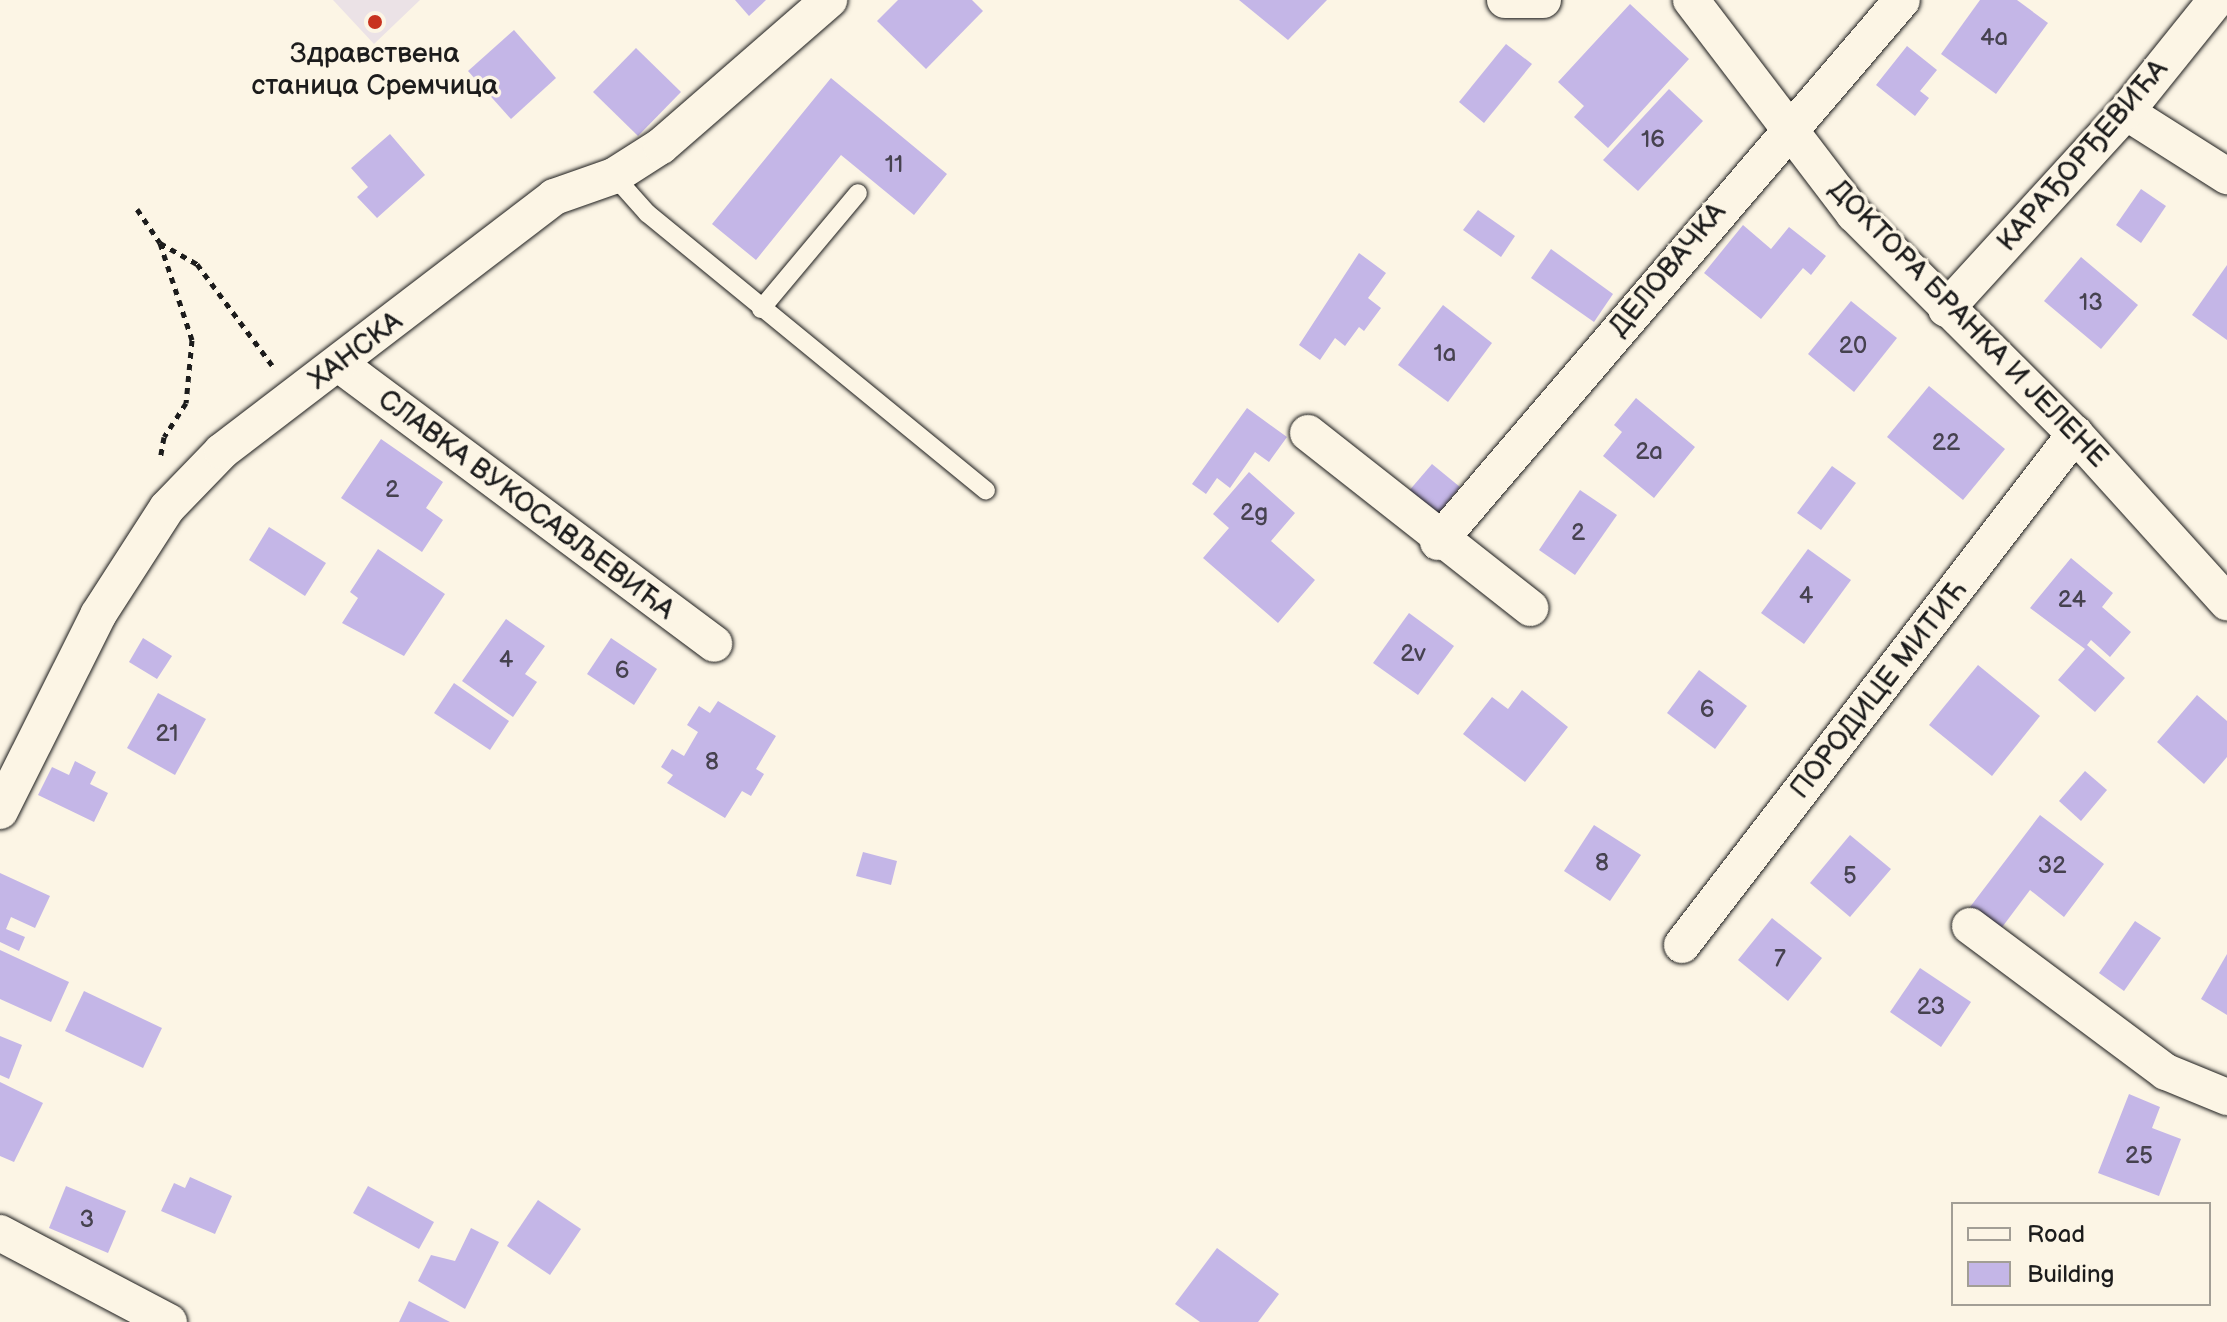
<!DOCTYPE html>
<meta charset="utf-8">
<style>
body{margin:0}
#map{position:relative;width:2227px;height:1322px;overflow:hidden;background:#fcf5e5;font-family:"Balsamiq Sans",sans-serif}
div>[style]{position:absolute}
.built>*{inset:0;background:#ebe2e6}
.building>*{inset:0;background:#c4b6e7}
.path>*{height:5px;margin-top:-2.5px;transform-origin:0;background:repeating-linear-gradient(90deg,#1c1c1c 0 6px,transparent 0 12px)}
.roads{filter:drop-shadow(0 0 2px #1c1c1c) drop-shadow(0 0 2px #1c1c1c)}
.lane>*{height:18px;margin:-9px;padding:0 9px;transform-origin:9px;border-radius:9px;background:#fcf5e5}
.street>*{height:36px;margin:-18px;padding:0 18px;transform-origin:18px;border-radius:18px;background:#fcf5e5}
.dots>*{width:22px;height:22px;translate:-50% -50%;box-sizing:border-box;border:4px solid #fcf5e5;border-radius:50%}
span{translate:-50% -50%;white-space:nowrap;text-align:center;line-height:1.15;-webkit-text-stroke:7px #fcf5e5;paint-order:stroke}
.number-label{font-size:24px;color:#46424f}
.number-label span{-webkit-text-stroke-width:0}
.poi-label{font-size:28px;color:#1c1c1c}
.street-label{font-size:28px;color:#1c1c1c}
.legend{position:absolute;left:1951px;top:1202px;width:260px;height:104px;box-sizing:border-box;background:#fcf5e5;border:2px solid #a29e95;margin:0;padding:10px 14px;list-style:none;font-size:24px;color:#1c1c1c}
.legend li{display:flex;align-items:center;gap:16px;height:40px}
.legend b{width:40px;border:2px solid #a29e95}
</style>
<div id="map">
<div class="built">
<div style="clip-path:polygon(333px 0,420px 0,374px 44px)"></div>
</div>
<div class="building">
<div style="clip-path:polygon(735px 0,766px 0,749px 16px)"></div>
<div style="clip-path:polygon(898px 0,972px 0,983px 11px,926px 69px,877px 21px)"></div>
<div style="clip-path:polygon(1239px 0,1327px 0,1288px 40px)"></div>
<div style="clip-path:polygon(1980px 0,2017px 0,2048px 23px,1996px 94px,1941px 54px)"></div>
<div style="clip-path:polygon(1630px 4px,1689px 59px,1608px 148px,1574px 117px,1584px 106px,1558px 82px)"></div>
<div style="clip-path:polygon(514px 30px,556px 78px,511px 119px,468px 71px)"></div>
<div style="clip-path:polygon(1506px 44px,1532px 64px,1484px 123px,1459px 102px)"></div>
<div style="clip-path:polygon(1907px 46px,1937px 70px,1920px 91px,1929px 98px,1915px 116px,1876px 85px)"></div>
<div style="clip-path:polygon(636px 48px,681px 92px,638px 136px,593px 92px)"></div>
<div style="clip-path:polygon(831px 78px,947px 174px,914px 215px,841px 155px,756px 260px,712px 224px)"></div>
<div style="clip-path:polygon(1669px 89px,1703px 121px,1638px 191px,1603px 160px)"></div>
<div style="clip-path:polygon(390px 134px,425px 175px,377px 218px,357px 197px,368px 187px,351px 168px)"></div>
<div style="clip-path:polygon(2141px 189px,2166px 206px,2141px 243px,2116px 225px)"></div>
<div style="clip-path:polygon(1478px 210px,1515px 236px,1501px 257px,1463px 230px)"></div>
<div style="clip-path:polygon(1743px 225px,1771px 249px,1789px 227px,1826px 256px,1811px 275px,1803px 268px,1761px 319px,1704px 273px)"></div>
<div style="clip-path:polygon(1551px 249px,1613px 294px,1594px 322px,1531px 278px)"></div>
<div style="clip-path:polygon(1359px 253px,1386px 273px,1368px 298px,1381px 308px,1364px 331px,1359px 327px,1345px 346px,1335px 338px,1320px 360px,1299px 345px)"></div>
<div style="clip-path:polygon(2081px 257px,2138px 305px,2101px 349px,2044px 301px)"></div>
<div style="clip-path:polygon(2227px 265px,2227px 340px,2192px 315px)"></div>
<div style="clip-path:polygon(1851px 301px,1897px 338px,1854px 392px,1808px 354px)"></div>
<div style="clip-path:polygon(1443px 305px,1492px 343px,1448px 402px,1398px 365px)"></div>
<div style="clip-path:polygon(1929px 386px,2005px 449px,1963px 500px,1887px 437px)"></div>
<div style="clip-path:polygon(1636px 398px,1695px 447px,1654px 498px,1603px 456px,1622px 432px,1614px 425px)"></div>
<div style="clip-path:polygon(1247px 408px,1287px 437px,1269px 462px,1255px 452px,1230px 488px,1217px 478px,1206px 494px,1192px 484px)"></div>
<div style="clip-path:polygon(381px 439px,443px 482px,426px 508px,443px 520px,422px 552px,341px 498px)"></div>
<div style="clip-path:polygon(1432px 464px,1460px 487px,1437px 515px,1408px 492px)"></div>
<div style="clip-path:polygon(1832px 466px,1856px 483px,1821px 530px,1797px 513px)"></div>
<div style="clip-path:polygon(1249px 472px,1295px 513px,1271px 541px,1315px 580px,1278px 623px,1203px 558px,1229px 528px,1213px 514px)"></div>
<div style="clip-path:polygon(1580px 490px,1617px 515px,1575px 575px,1539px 550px)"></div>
<div style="clip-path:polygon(269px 527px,326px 563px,305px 596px,249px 560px)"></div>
<div style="clip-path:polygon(378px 549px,445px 594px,404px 656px,342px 623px,358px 598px,350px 592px)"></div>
<div style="clip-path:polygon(1808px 549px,1851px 580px,1804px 644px,1761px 613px)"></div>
<div style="clip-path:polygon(2071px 558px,2113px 593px,2102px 607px,2131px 632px,2110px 657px,2091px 640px,2087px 645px,2125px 678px,2095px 712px,2058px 680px,2085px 649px,2030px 608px)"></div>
<div style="clip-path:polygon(1409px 613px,1454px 646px,1418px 695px,1373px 663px)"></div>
<div style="clip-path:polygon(506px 619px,545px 646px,525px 674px,537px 682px,513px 717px,462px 681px)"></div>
<div style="clip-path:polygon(143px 638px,172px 656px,157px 679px,129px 662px)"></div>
<div style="clip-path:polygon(611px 638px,657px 669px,634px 705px,587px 674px)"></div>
<div style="clip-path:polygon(1978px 665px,2040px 716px,1992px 776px,1929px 725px)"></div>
<div style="clip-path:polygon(1699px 670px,1747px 706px,1715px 749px,1667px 713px)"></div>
<div style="clip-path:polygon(454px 683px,509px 721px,490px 750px,434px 713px)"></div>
<div style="clip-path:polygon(1522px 690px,1568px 727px,1525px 782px,1463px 734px,1492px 697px,1508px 709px)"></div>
<div style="clip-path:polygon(158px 693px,206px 719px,175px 775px,127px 748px)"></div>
<div style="clip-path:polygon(2197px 695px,2227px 721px,2227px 757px,2204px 784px,2157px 742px)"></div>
<div style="clip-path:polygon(718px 701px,776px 736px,756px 769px,764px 774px,751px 796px,742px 791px,725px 818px,667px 783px,673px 775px,661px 767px,672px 749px,684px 756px,698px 732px,687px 725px,699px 706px,710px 713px)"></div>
<div style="clip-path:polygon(75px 761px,96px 772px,90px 784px,108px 793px,94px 822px,38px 795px,52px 767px,69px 775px)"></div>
<div style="clip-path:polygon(2085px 771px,2107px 790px,2081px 821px,2059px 801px)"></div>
<div style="clip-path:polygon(2040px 815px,2104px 864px,2064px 917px,2030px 890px,2000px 930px,1970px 907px)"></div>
<div style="clip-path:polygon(1594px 825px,1641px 855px,1610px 901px,1564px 871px)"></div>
<div style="clip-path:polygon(1850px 835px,1891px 869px,1850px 917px,1810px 883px)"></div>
<div style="clip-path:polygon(863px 852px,897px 861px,891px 885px,856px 876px)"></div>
<div style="clip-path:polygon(0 873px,50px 896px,35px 928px,11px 917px,6px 929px,25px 937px,19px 951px,0 942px)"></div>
<div style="clip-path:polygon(1772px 918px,1822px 958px,1788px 1001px,1738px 960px)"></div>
<div style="clip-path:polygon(2135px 921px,2161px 938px,2124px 991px,2099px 973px)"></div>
<div style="clip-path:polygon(0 950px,69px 982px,51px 1022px,0 999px)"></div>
<div style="clip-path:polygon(2227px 954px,2227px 1015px,2201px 999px)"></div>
<div style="clip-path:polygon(1920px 968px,1971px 1002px,1941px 1047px,1890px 1012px)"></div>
<div style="clip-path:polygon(84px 991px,162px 1028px,143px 1068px,65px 1031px)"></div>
<div style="clip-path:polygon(0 1036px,22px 1045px,9px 1079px,0 1075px)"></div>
<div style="clip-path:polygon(0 1082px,43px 1103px,14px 1162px,0 1156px)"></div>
<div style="clip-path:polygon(2129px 1094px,2160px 1107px,2152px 1128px,2181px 1139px,2159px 1196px,2098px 1173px)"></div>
<div style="clip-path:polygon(190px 1177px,232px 1196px,215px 1234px,161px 1211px,174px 1183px,185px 1188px)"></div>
<div style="clip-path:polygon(66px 1186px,126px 1211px,108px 1253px,49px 1228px)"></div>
<div style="clip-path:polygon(368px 1186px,434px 1222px,419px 1249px,353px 1213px)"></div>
<div style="clip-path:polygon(538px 1200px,581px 1229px,550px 1275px,507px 1246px)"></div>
<div style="clip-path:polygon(471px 1228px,499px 1242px,465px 1309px,418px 1281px,431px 1255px,455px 1261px)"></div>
<div style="clip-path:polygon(1217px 1248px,1279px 1294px,1258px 1322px,1200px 1322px,1175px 1304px)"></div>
<div style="clip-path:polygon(409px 1301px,450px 1322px,399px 1322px)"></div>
</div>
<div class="path">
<div style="left:137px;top:209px;width:41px;rotate:55.9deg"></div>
<div style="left:160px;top:243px;width:102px;rotate:71.7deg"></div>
<div style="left:192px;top:340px;width:63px;rotate:95.4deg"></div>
<div style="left:186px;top:403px;width:40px;rotate:122.9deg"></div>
<div style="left:164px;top:437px;width:23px;rotate:100deg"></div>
<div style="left:160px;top:243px;width:43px;rotate:29.6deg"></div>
<div style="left:197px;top:264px;width:126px;rotate:53.4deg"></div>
</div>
<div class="roads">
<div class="lane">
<div style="left:614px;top:176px;width:50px;rotate:48.3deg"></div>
<div style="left:647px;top:213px;width:438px;rotate:39.3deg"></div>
<div style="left:761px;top:309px;width:151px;rotate:-50.1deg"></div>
</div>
<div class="street">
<div style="left:1505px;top:0;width:38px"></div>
<div style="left:1691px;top:0;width:269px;rotate:52.7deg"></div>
<div style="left:1854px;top:214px;width:312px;rotate:44.9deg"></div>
<div style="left:2075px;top:434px;width:227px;rotate:47.9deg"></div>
<div style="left:2126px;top:112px;width:120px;rotate:32.4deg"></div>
<div style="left:1946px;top:309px;width:267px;rotate:-47.6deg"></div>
<div style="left:2126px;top:112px;width:144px;rotate:-51.2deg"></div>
<div style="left:339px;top:364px;width:468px;rotate:36.7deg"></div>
<div style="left:1308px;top:433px;width:283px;rotate:38.2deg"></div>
<div style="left:1438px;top:542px;width:713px;rotate:-49.43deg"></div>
<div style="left:0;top:811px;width:219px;rotate:-63.4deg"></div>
<div style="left:98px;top:615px;width:127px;rotate:-57.2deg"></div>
<div style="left:167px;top:508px;width:79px;rotate:-46deg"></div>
<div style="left:222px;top:451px;width:418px;rotate:-37.4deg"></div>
<div style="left:554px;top:197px;width:64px;rotate:-19.3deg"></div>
<div style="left:614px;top:176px;width:56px;rotate:-32.6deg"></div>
<div style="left:661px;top:146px;width:223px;rotate:-41deg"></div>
<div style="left:1970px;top:926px;width:244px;rotate:36.7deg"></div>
<div style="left:2166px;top:1072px;width:66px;rotate:22.3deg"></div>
<div style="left:1682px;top:945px;width:645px;rotate:-52.44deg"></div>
<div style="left:0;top:1233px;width:191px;rotate:27.8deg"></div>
</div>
</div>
<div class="dots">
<div style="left:375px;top:22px;background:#c8321e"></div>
</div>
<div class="number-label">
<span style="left:1994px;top:38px">4a</span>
<span style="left:1653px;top:140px">16</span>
<span style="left:894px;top:165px">11</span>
<span style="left:2091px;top:303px">13</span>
<span style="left:1853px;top:346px">20</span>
<span style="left:1445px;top:354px">1a</span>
<span style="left:1946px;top:443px">22</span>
<span style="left:1649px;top:452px">2a</span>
<span style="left:392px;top:490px">2</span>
<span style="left:1254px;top:513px">2g</span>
<span style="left:1578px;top:533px">2</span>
<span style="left:1806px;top:596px">4</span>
<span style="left:2072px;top:600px">24</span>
<span style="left:1413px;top:654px">2v</span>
<span style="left:506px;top:660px">4</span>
<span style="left:622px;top:671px">6</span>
<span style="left:1707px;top:710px">6</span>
<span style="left:167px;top:734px">21</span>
<span style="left:712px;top:762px">8</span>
<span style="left:1602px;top:863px">8</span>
<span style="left:2052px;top:866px">32</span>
<span style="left:1850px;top:876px">5</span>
<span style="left:1780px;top:959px">7</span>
<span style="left:1931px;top:1007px">23</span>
<span style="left:2139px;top:1156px">25</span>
<span style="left:87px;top:1220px">3</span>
</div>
<div class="poi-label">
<span style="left:375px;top:70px">Здравствена<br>станица Сремчица</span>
</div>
<div class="street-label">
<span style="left:2083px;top:156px;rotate:-49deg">КАРАЂОРЂЕВИЋА</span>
<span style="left:1668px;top:270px;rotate:-50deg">ДЕЛОВАЧКА</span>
<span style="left:1968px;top:324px;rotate:46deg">ДОКТОРА БРАНКА И ЈЕЛЕНЕ</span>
<span style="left:356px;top:351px;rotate:-37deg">ХАНСКА</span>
<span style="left:526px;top:505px;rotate:37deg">СЛАВКА ВУКОСАВЉЕВИЋА</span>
<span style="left:1879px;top:690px;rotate:-52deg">ПОРОДИЦЕ МИТИЋ</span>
</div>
<ul class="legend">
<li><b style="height:10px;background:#fcf5e5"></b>Road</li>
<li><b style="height:22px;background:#c4b6e7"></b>Building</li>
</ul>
</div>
